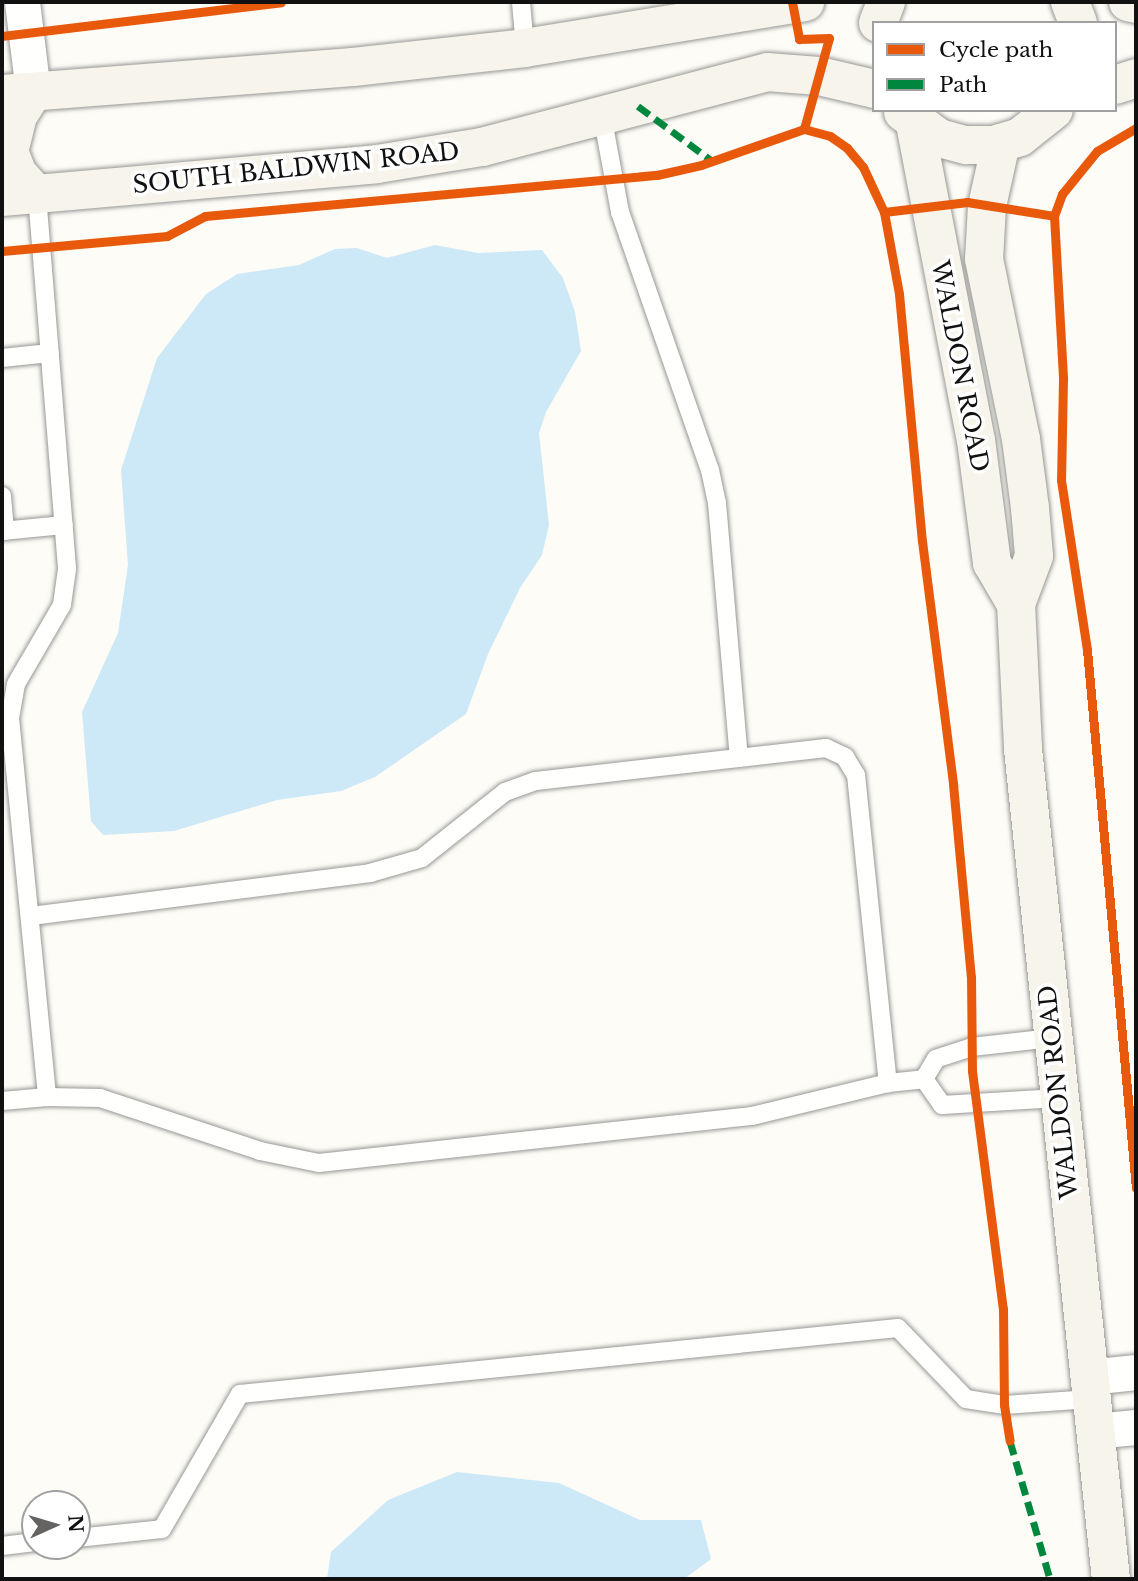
<!DOCTYPE html>
<style>
body{margin:0}
#map{position:relative;width:1138px;height:1581px;overflow:hidden;background:#fdfcf7;font-family:"Libre Baskerville",serif}
div>[style]{position:absolute}
.water>*{inset:0;background:#cde8f7}
.roads{filter:drop-shadow(0 0 2px #979795) drop-shadow(0 0 2px #979795)}
.lane>*{height:18px;margin:-9px;padding:0 9px;transform-origin:9px;border-radius:9px;background:#fffffe}
.street>*{height:35px;margin:-17.5px;padding:0 17.5px;transform-origin:17.5px;border-radius:17.5px;background:#fffffe}
.secondary>*{height:38px;margin:-19px;padding:0 19px;transform-origin:19px;border-radius:19px;background:#f6f4eb}
.quiet>*{height:7px;margin-top:-3.5px;transform-origin:0;background:repeating-linear-gradient(90deg,#00873e 0 14px,transparent 0 21px)}
.cycleway>*{height:9px;margin:-4.5px;padding:0 4.5px;transform-origin:4.5px;border-radius:4.5px;background:#e8590c}
span{translate:-50% -50%;white-space:nowrap;text-align:center;line-height:1.15;-webkit-text-stroke:7px #fff;paint-order:stroke}
.street-label{font-size:24px;color:#111}
.frame{position:absolute;inset:0;border:4px solid #111;pointer-events:none}
.legend{position:absolute;left:872px;top:21px;width:245px;height:91px;box-sizing:border-box;background:#fff;border:2px solid #a0a0a0;margin:0;padding:9px 12px;list-style:none;font-size:21px;color:#111}
.legend li{display:flex;align-items:center;gap:14px;height:35px}
.legend b{width:35px;border:2px solid #a0a0a0}
.north{position:absolute;left:21px;top:1490px;width:70px;height:70px;box-sizing:border-box;background:#fff;border:2px solid #a0a0a0;border-radius:50%;rotate:86deg;font-size:19px;font-weight:700;line-height:28px;text-align:center;color:#111}
.north::after{content:'';display:block;margin:auto;width:24px;height:32px;background:#646362;clip-path:polygon(50% 0,100% 100%,50% 72%,0 100%)}
</style>
<div id="map">
<div class="water">
<div style="clip-path:polygon(435px 245px,478px 253px,542px 250px,563px 278px,575px 312px,581px 351px,546px 412px,539px 433px,549px 525px,542px 555px,520px 588px,488px 654px,466px 714px,375px 777px,341px 791px,277px 800px,174px 831px,103px 835px,91px 821px,82px 712px,118px 633px,128px 565px,121px 470px,157px 358px,206px 294px,237px 274px,299px 265px,335px 249px,357px 248px,387px 258px)"></div>
<div style="clip-path:polygon(457px 1472px,559px 1483px,640px 1520px,701px 1520px,711px 1559px,684px 1579px,327px 1579px,331px 1552px,388px 1500px)"></div>
</div>
<div class="roads">
<div class="lane">
<div style="left:521px;top:2px;width:46px;rotate:85deg"></div>
<div style="left:602px;top:115px;width:99px;rotate:79.5deg"></div>
<div style="left:620px;top:212px;width:273px;rotate:70.8deg"></div>
<div style="left:710px;top:470px;width:34px;rotate:78deg"></div>
<div style="left:717px;top:503px;width:256px;rotate:85.1deg"></div>
<div style="left:37px;top:195px;width:375px;rotate:85.4deg"></div>
<div style="left:67px;top:569px;width:36px;rotate:98deg"></div>
<div style="left:62px;top:605px;width:91px;rotate:120.2deg"></div>
<div style="left:16px;top:684px;width:35px;rotate:100deg"></div>
<div style="left:10px;top:718px;width:381px;rotate:84.4deg"></div>
<div style="left:47px;top:1097px;width:53px;rotate:1.1deg"></div>
<div style="left:100px;top:1098px;width:169px;rotate:18.3deg"></div>
<div style="left:260px;top:1151px;width:60px;rotate:11.5deg"></div>
<div style="left:319px;top:1163px;width:436px;rotate:-6.2deg"></div>
<div style="left:752px;top:1116px;width:140px;rotate:-13.6deg"></div>
<div style="left:888px;top:1083px;width:36px;rotate:-6deg"></div>
<div style="left:2px;top:358px;width:48px;rotate:-5.9deg"></div>
<div style="left:2px;top:496px;width:35px;rotate:85deg"></div>
<div style="left:2px;top:531px;width:62px;rotate:-5.5deg"></div>
<div style="left:31px;top:916px;width:342px;rotate:-7.2deg"></div>
<div style="left:370px;top:873px;width:54px;rotate:-16.1deg"></div>
<div style="left:422px;top:858px;width:106px;rotate:-38.5deg"></div>
<div style="left:505px;top:792px;width:33px;rotate:-20deg"></div>
<div style="left:536px;top:781px;width:292px;rotate:-6.5deg"></div>
<div style="left:826px;top:748px;width:21px;rotate:25deg"></div>
<div style="left:845px;top:757px;width:21px;rotate:59deg"></div>
<div style="left:856px;top:775px;width:310px;rotate:84.1deg"></div>
<div style="left:1052px;top:1038px;width:81px;rotate:173.6deg"></div>
<div style="left:972px;top:1047px;width:38px;rotate:162deg"></div>
<div style="left:936px;top:1059px;width:23px;rotate:121deg"></div>
<div style="left:924px;top:1079px;width:32px;rotate:55deg"></div>
<div style="left:942px;top:1105px;width:116px;rotate:-3.5deg"></div>
<div style="left:2px;top:1101px;width:45px;rotate:-5.1deg"></div>
<div style="left:77px;top:1538px;width:85px;rotate:-6deg"></div>
<div style="left:162px;top:1529px;width:156px;rotate:-60deg"></div>
<div style="left:240px;top:1394px;width:661px;rotate:-5.73deg"></div>
<div style="left:898px;top:1328px;width:98px;rotate:46.2deg"></div>
<div style="left:966px;top:1399px;width:38px;rotate:9deg"></div>
<div style="left:1004px;top:1405px;width:87px;rotate:-3.9deg"></div>
<div style="left:2px;top:1546px;width:33px;rotate:-7deg"></div>
</div>
<div class="street">
<div style="left:22px;top:2px;width:91px;rotate:83deg"></div>
<div style="left:1089px;top:1377px;width:47px;rotate:-6.1deg"></div>
<div style="left:1095px;top:1431px;width:41px;rotate:-5.6deg"></div>
</div>
<div class="secondary">
<div style="left:1070px;top:2px;width:22px;rotate:69deg"></div>
<div style="left:1128px;top:2px;width:8px;rotate:14deg"></div>
<div style="left:878px;top:23px;width:22px;rotate:-69deg"></div>
<div style="left:1115px;top:85px;width:22px;rotate:-18deg"></div>
<div style="left:33px;top:92px;width:28px;rotate:122deg"></div>
<div style="left:18px;top:116px;width:36px;rotate:104deg"></div>
<div style="left:9px;top:151px;width:25px;rotate:69deg"></div>
<div style="left:18px;top:174px;width:28px;rotate:48deg"></div>
<div style="left:2px;top:94px;width:352px;rotate:-4.4deg"></div>
<div style="left:353px;top:67px;width:173px;rotate:-6.3deg"></div>
<div style="left:525px;top:48px;width:284px;rotate:-9.3deg"></div>
<div style="left:903px;top:112px;width:44px;rotate:35.8deg"></div>
<div style="left:939px;top:138px;width:28px;rotate:15deg"></div>
<div style="left:966px;top:145px;width:28px"></div>
<div style="left:994px;top:145px;width:27px;rotate:-17deg"></div>
<div style="left:1020px;top:137px;width:43px;rotate:-38.5deg"></div>
<div style="left:915px;top:124px;width:322px;rotate:79.1deg"></div>
<div style="left:976px;top:440px;width:124px;rotate:82.6deg"></div>
<div style="left:992px;top:563px;width:48px;rotate:59.7deg"></div>
<div style="left:1001px;top:143px;width:65px;rotate:102.5deg"></div>
<div style="left:987px;top:206px;width:53px;rotate:93.2deg"></div>
<div style="left:984px;top:259px;width:184px;rotate:78.4deg"></div>
<div style="left:1021px;top:439px;width:70px;rotate:82.6deg"></div>
<div style="left:1030px;top:508px;width:48px;rotate:85.2deg"></div>
<div style="left:1034px;top:556px;width:51px;rotate:110.6deg"></div>
<div style="left:1016px;top:604px;width:145px;rotate:87.2deg"></div>
<div style="left:1023px;top:749px;width:835px;rotate:83.95deg"></div>
<div style="left:2px;top:197px;width:376px;rotate:-5deg"></div>
<div style="left:377px;top:164px;width:106px;rotate:-9.2deg"></div>
<div style="left:482px;top:147px;width:295px;rotate:-14.7deg"></div>
<div style="left:767px;top:72px;width:52px;rotate:4.4deg"></div>
<div style="left:819px;top:76px;width:57px;rotate:13.3deg"></div>
</div>
</div>
<div class="quiet">
<div style="left:638px;top:106px;width:91px;rotate:36.5deg"></div>
<div style="left:1010px;top:1441px;width:144px;rotate:73.8deg"></div>
</div>
<div class="cycleway">
<div style="left:792px;top:2px;width:38px;rotate:79deg"></div>
<div style="left:799px;top:39px;width:30px;rotate:-2deg"></div>
<div style="left:829px;top:38px;width:94px;rotate:105.4deg"></div>
<div style="left:2px;top:36px;width:281px;rotate:-6.9deg"></div>
<div style="left:1136px;top:128px;width:45px;rotate:149.5deg"></div>
<div style="left:1097px;top:151px;width:55px;rotate:129.1deg"></div>
<div style="left:1062px;top:194px;width:23px;rotate:110deg"></div>
<div style="left:1054px;top:216px;width:163px;rotate:86.8deg"></div>
<div style="left:1063px;top:379px;width:101px;rotate:91.1deg"></div>
<div style="left:1061px;top:480px;width:172px;rotate:81.3deg"></div>
<div style="left:1087px;top:650px;width:540px;rotate:84.8deg"></div>
<div style="left:884px;top:212px;width:84px;rotate:-6.9deg"></div>
<div style="left:967px;top:202px;width:88px;rotate:9.1deg"></div>
<div style="left:2px;top:251px;width:166px;rotate:-5.2deg"></div>
<div style="left:167px;top:236px;width:43px;rotate:-27.8deg"></div>
<div style="left:205px;top:216px;width:454px;rotate:-5.2deg"></div>
<div style="left:657px;top:175px;width:45px;rotate:-12.8deg"></div>
<div style="left:701px;top:165px;width:109px;rotate:-19.3deg"></div>
<div style="left:804px;top:129px;width:27px;rotate:15deg"></div>
<div style="left:830px;top:136px;width:21px;rotate:35deg"></div>
<div style="left:847px;top:148px;width:25px;rotate:50deg"></div>
<div style="left:863px;top:167px;width:50px;rotate:65deg"></div>
<div style="left:884px;top:212px;width:83px;rotate:79.6deg"></div>
<div style="left:899px;top:294px;width:248px;rotate:84.7deg"></div>
<div style="left:922px;top:541px;width:245px;rotate:82.7deg"></div>
<div style="left:953px;top:784px;width:194px;rotate:84.7deg"></div>
<div style="left:971px;top:977px;width:94px;rotate:89.4deg"></div>
<div style="left:972px;top:1071px;width:240px;rotate:82.6deg"></div>
<div style="left:1003px;top:1309px;width:96px;rotate:89.4deg"></div>
<div style="left:1004px;top:1405px;width:36px;rotate:81deg"></div>
</div>
<div class="street-label">
<span style="left:296px;top:168px;rotate:-6deg">SOUTH BALDWIN ROAD</span>
<span style="left:960px;top:366px;rotate:79deg">WALDON ROAD</span>
<span style="left:1058px;top:1092px;rotate:-96deg">WALDON ROAD</span>
</div>
<div class="frame"></div>
<ul class="legend">
<li><b style="height:9px;background:#e8590c"></b>Cycle path</li>
<li><b style="height:9px;background:#00873e"></b>Path</li>
</ul>
<div class="north">N</div>
</div>
